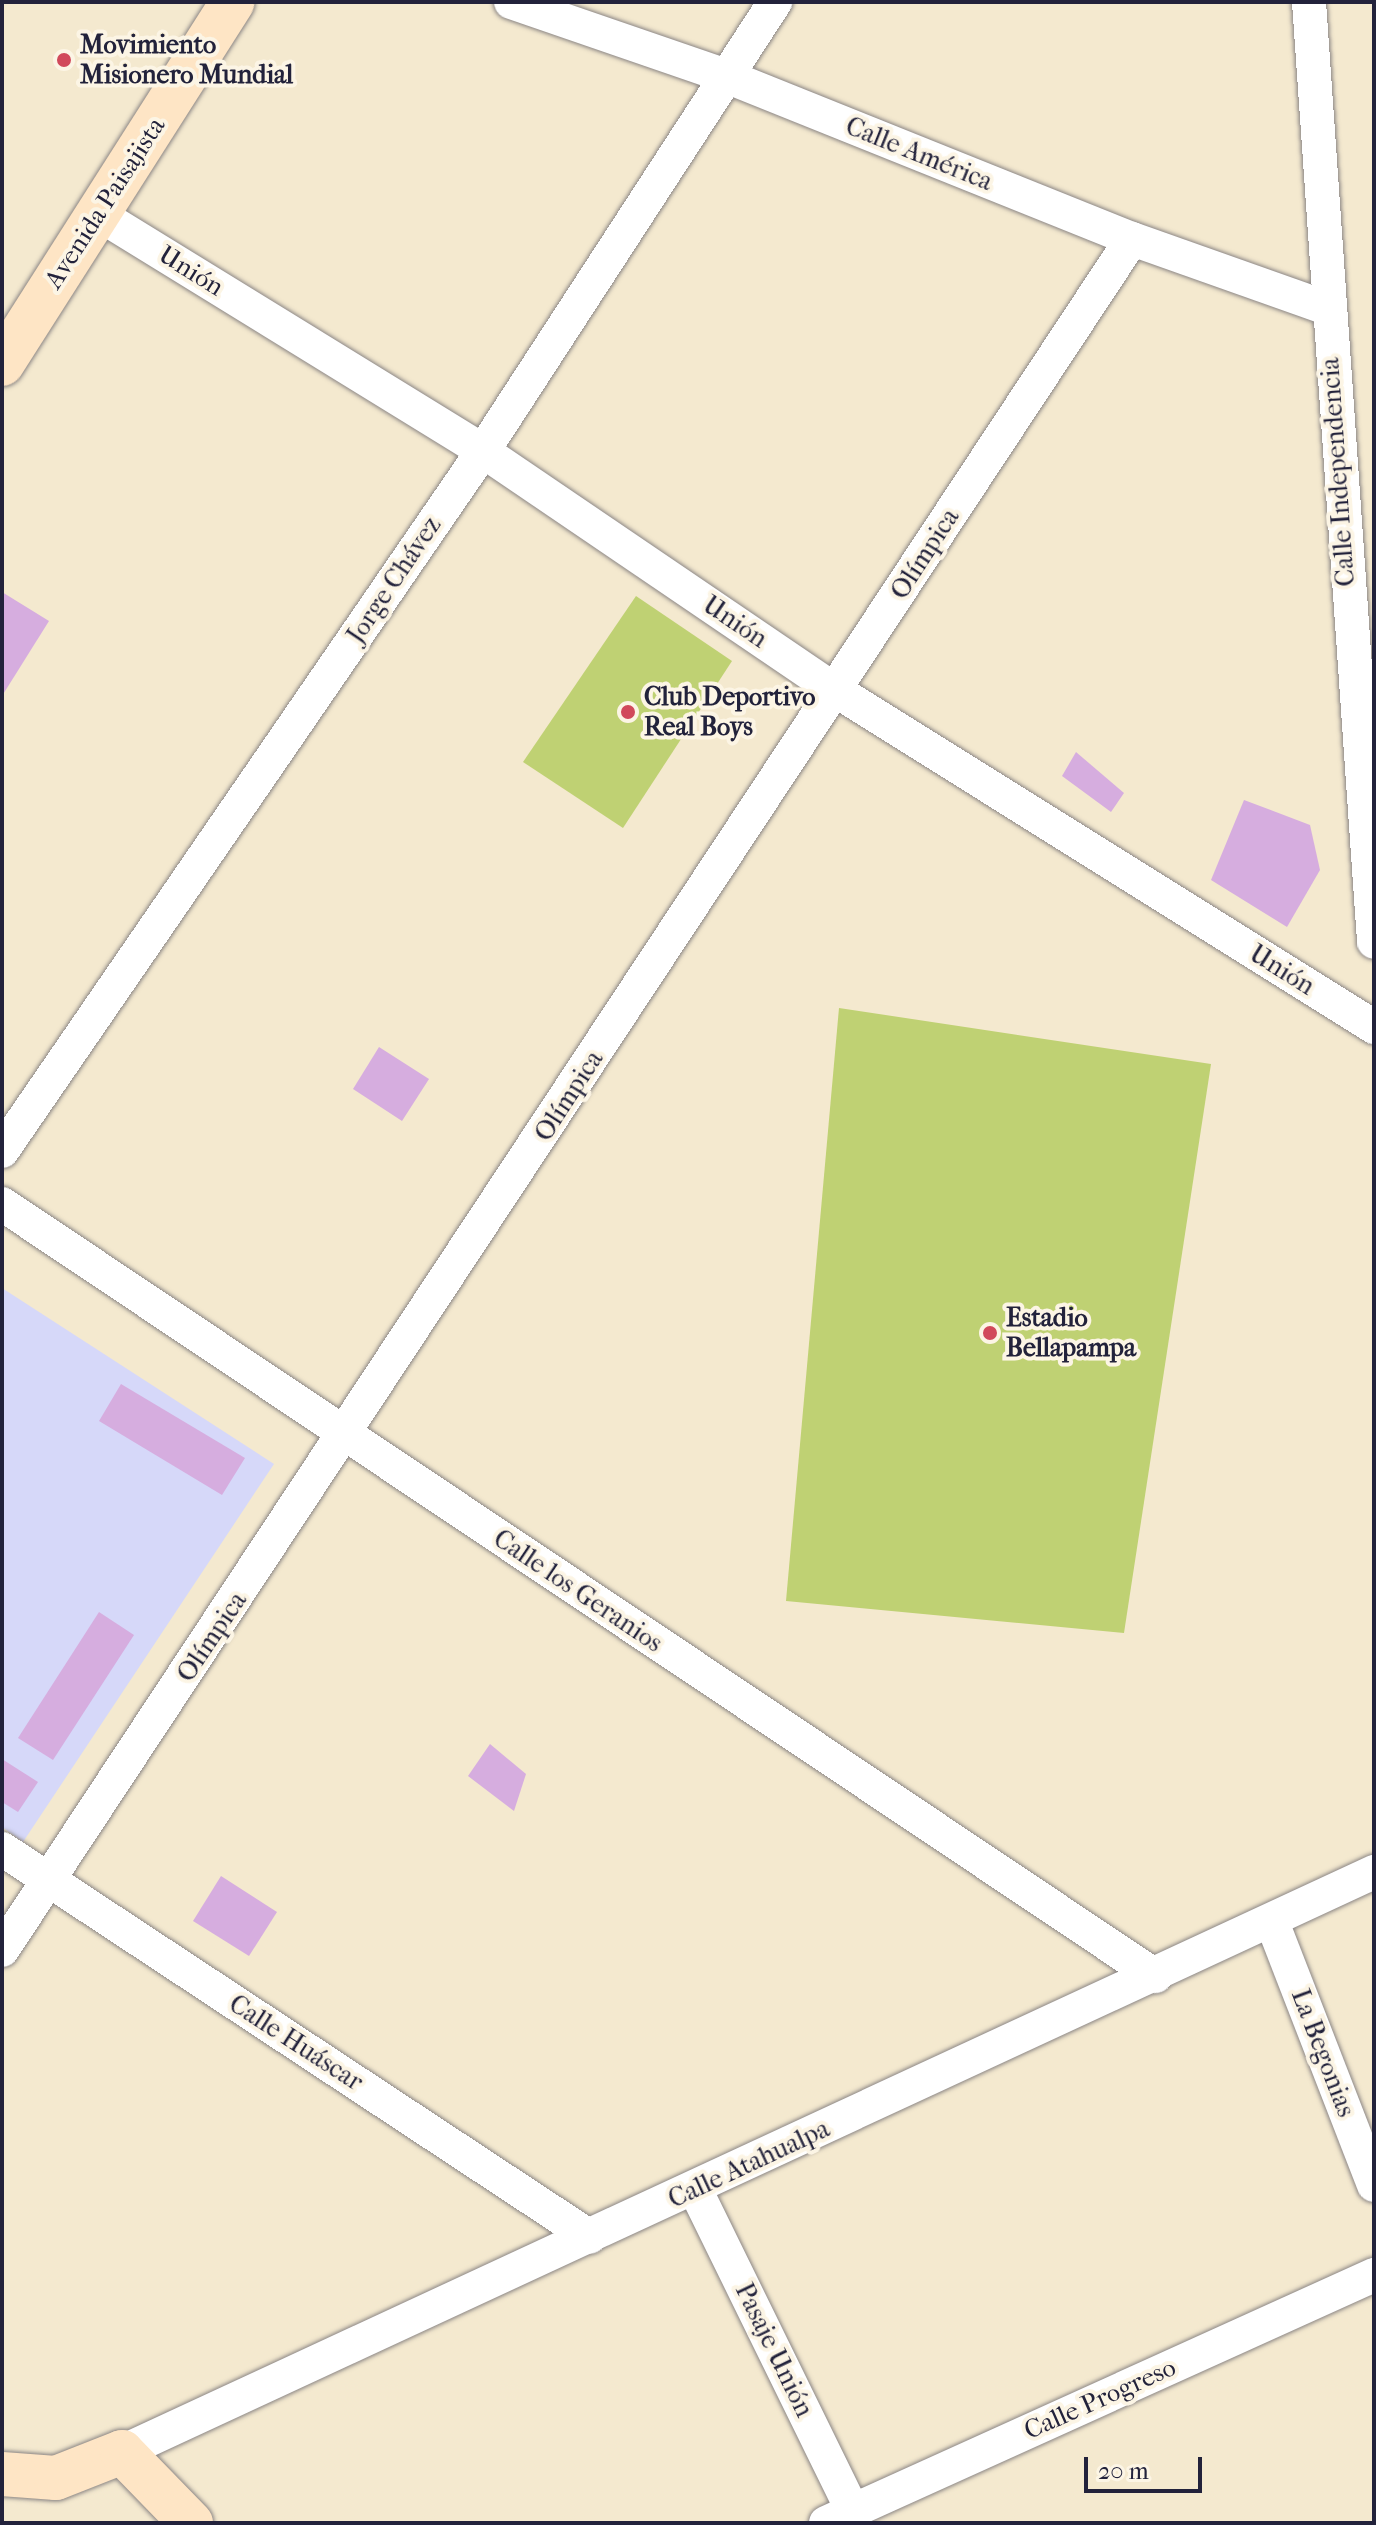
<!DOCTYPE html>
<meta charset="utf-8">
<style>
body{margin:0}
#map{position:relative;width:1376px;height:2525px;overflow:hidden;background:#f4e9cf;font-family:"IM FELL French Canon",serif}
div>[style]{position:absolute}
.built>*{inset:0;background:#d6d8f9}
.green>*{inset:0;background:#bfd173}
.building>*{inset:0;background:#d6addf}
.roads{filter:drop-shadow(0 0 2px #8b8685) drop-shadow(0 0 2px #8b8685)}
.street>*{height:34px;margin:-17px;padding:0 17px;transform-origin:17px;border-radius:17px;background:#fff}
.secondary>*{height:44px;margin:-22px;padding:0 22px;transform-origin:22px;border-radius:22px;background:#fee5c5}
.dots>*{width:22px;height:22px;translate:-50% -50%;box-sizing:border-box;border:4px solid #fcf5e5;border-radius:50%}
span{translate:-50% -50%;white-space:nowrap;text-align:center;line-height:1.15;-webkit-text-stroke:8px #fcf5e5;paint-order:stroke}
.poi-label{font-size:26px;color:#22223b;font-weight:700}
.left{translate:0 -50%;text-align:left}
.street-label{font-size:26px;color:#22223b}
.frame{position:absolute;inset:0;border:4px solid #22223b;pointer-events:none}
.scale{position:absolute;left:1084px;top:2457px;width:118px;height:36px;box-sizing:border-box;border:4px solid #22223b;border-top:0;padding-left:10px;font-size:24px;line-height:28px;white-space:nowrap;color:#22223b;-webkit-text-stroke:6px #fcf5e5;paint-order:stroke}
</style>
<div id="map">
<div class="built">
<div style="clip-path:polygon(2px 1288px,274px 1464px,23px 1842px,2px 1827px)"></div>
</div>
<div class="green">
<div style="clip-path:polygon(636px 596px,732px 661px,623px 828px,523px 762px)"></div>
<div style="clip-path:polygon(839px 1008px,1211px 1064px,1124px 1633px,786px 1601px)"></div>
</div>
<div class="building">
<div style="clip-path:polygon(2px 592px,49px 621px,2px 696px)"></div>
<div style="clip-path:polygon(1076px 752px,1124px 793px,1111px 812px,1062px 776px)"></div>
<div style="clip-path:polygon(1244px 800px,1310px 825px,1320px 870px,1287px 927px,1211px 880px)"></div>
<div style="clip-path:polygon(379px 1047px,429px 1079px,402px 1121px,353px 1089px)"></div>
<div style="clip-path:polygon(121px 1384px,245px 1458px,222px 1495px,99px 1421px)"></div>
<div style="clip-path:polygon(99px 1612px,134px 1635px,53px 1760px,18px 1738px)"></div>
<div style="clip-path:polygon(490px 1744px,526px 1774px,514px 1811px,468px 1776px)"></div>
<div style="clip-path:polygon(2px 1759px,38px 1782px,18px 1812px,2px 1802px)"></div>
<div style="clip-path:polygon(221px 1876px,277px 1912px,249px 1956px,193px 1921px)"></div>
</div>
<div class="roads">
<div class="street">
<div style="left:511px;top:2px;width:227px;rotate:19deg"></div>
<div style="left:726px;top:76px;width:437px;rotate:21.9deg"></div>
<div style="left:1132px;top:239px;width:207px;rotate:19.5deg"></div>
<div style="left:1309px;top:2px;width:942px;rotate:86.04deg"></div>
<div style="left:98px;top:214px;width:452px;rotate:31.6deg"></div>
<div style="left:483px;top:451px;width:425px;rotate:34.2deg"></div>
<div style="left:835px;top:690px;width:636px;rotate:32.01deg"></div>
<div style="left:2px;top:1151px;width:849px;rotate:-55.51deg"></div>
<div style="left:483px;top:451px;width:536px;rotate:-56.96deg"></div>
<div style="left:2px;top:1204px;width:1388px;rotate:33.8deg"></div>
<div style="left:2px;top:1849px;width:704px;rotate:33.42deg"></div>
<div style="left:1272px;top:1922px;width:282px;rotate:68.8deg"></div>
<div style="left:2px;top:1950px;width:2050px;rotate:-56.56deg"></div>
<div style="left:695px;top:2189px;width:359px;rotate:63.9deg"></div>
<div style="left:122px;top:2452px;width:1380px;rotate:-24.86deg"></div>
<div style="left:826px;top:2523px;width:602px;rotate:-24.35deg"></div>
</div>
<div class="secondary">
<div style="left:2px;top:364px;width:429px;rotate:-57.5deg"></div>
<div style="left:2px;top:2474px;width:54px;rotate:4.2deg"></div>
<div style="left:56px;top:2478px;width:71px;rotate:-21.5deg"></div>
<div style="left:122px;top:2452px;width:99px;rotate:45.8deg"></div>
</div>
</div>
<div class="dots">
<div style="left:64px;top:60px;background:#d1495b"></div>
<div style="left:628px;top:712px;background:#d1495b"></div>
<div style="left:990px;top:1333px;background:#d1495b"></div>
</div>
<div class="poi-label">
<span class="left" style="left:80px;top:60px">Movimiento<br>Misionero Mundial</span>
<span class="left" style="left:644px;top:712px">Club Deportivo<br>Real Boys</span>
<span class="left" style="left:1006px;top:1333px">Estadio<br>Bellapampa</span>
</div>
<div class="street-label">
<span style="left:919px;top:154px;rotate:22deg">Calle América</span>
<span style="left:105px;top:203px;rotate:-57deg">Avenida Paisajista</span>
<span style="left:191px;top:271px;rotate:32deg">Unión</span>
<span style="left:1338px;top:472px;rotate:-94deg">Calle Independencia</span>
<span style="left:925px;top:554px;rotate:-57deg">Olímpica</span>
<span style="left:394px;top:580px;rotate:-56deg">Jorge Chávez</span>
<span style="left:735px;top:622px;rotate:34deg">Unión</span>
<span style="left:1282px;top:970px;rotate:32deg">Unión</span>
<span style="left:569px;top:1096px;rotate:-57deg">Olímpica</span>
<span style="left:578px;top:1591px;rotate:34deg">Calle los Geranios</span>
<span style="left:212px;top:1637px;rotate:-56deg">Olímpica</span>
<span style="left:296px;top:2043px;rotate:33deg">Calle Huáscar</span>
<span style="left:1323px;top:2053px;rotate:69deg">La Begonias</span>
<span style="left:749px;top:2164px;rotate:-25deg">Calle Atahualpa</span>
<span style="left:774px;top:2350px;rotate:64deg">Pasaje Unión</span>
<span style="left:1100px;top:2399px;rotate:-24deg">Calle Progreso</span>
</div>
<div class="frame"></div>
<div class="scale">20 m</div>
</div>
